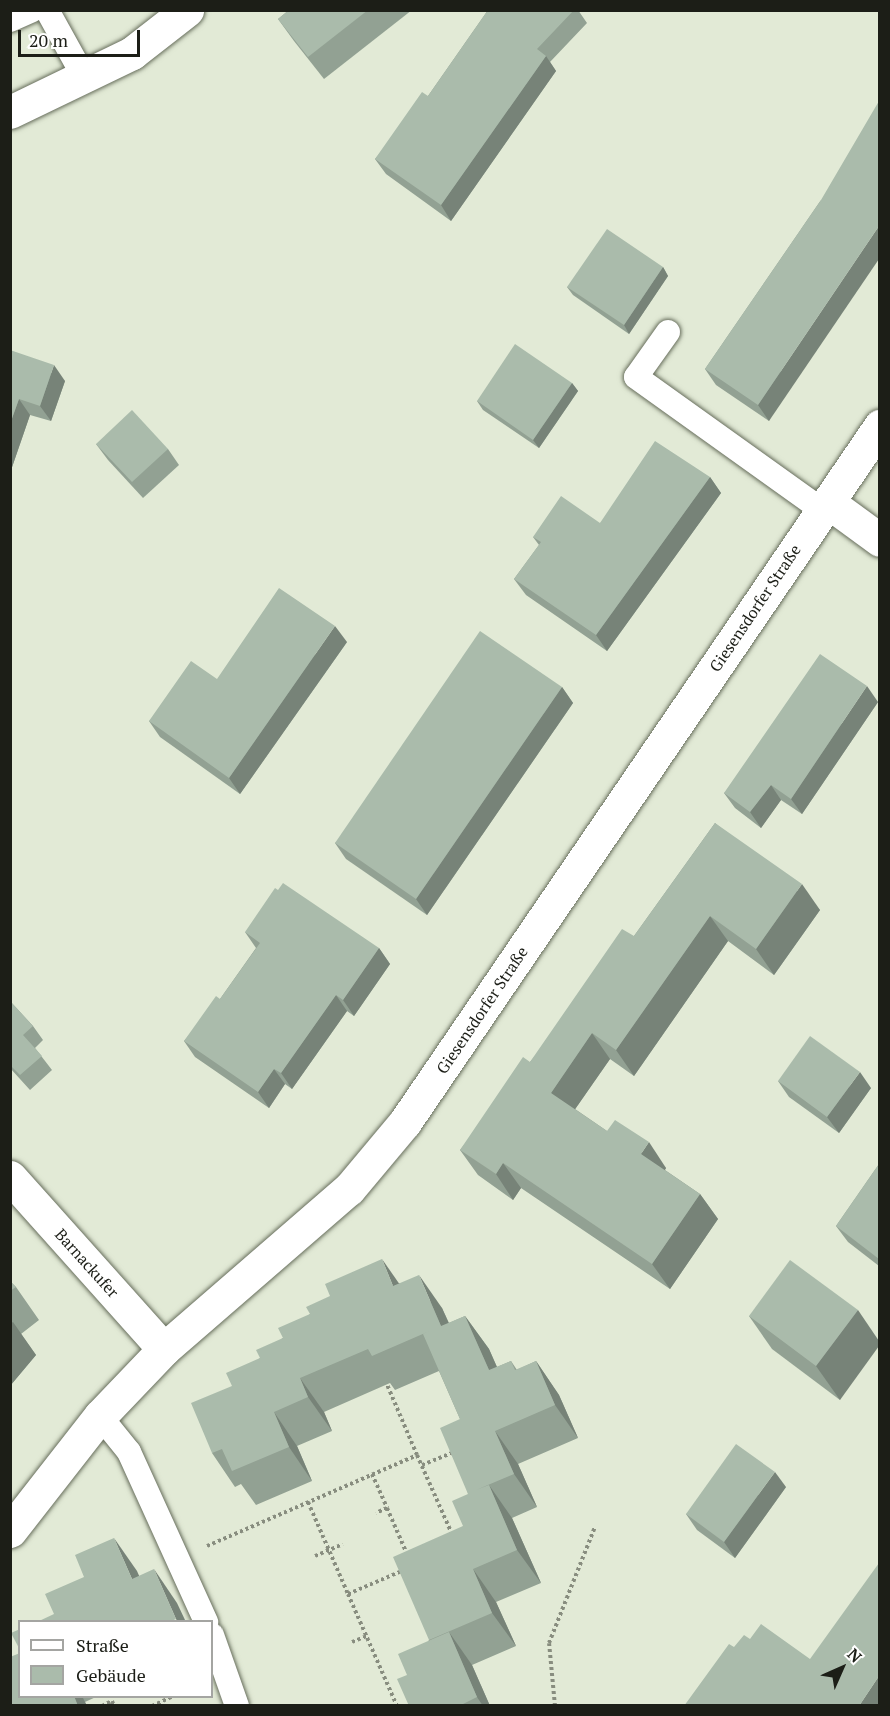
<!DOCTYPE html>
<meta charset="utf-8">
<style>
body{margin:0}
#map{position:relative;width:890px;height:1716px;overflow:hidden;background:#e2ead6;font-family:"PT Serif",serif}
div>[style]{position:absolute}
.path>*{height:4px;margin-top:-2px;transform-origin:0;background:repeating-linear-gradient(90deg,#888d7f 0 3px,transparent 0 6px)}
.roads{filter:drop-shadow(0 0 2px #676e5c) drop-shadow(0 0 2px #676e5c)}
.service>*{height:24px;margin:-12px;padding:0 12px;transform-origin:12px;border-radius:12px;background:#fff}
.minor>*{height:33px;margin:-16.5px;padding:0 16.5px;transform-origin:16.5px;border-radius:16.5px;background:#fff}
.tertiary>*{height:33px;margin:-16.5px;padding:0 16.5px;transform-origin:16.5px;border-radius:16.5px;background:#fff}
.wall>*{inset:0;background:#92a193}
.shaded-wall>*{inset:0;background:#778378}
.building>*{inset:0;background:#aabbab}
span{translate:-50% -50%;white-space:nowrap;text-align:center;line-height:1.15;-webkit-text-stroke:4.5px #fff;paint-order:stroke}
.street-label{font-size:16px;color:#1c1e17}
.frame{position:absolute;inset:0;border:12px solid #1c1e17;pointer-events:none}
.legend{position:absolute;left:18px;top:1620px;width:195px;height:78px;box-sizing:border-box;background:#fff;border:2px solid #a4a5a2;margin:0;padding:8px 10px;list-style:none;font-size:18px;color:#1c1e17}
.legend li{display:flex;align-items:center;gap:12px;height:30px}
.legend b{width:30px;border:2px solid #a4a5a2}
.north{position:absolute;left:812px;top:1638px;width:60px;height:60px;-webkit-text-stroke:4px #fff;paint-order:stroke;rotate:45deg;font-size:16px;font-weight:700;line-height:24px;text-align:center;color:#1c1e17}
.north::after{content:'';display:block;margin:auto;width:21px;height:27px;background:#1c1e17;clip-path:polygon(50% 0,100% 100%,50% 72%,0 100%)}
.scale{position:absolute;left:18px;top:30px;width:122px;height:27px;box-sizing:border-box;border:3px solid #1c1e17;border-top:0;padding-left:8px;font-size:18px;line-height:21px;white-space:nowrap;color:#1c1e17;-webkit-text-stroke:4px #fff;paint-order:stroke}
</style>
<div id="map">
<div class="path">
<div style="left:417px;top:1455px;width:86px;rotate:66.1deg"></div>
<div style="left:422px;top:1465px;width:35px;rotate:-22deg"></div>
<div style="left:372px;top:1474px;width:37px;rotate:66deg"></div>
<div style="left:387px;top:1508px;width:12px;rotate:156deg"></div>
<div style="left:308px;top:1502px;width:100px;rotate:66.5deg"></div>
<div style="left:348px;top:1594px;width:61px;rotate:-23.2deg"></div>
<div style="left:387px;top:1508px;width:50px;rotate:66.5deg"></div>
<div style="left:207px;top:1546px;width:229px;rotate:-23.4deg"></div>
<div style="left:417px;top:1455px;width:82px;rotate:-113.1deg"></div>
<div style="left:315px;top:1556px;width:30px;rotate:-23deg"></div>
<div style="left:348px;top:1594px;width:122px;rotate:66.4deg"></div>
<div style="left:352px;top:1642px;width:16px;rotate:-22deg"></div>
<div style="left:102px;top:1706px;width:11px;rotate:-27deg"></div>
<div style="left:112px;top:1701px;width:5px;rotate:68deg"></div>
<div style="left:152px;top:1706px;width:23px;rotate:-25deg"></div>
<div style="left:555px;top:1706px;width:63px;rotate:-95.4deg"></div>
<div style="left:549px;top:1643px;width:125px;rotate:-68.4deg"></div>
</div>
<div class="roads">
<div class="service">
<div style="left:47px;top:10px;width:77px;rotate:61.1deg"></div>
<div style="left:10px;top:20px;width:24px;rotate:-24deg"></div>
<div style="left:668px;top:332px;width:55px;rotate:125.4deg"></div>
<div style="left:636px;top:377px;width:229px;rotate:35.6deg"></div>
<div style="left:100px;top:1416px;width:46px;rotate:51.1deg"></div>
<div style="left:129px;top:1452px;width:187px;rotate:65.6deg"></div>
<div style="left:212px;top:1635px;width:75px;rotate:70.6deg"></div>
</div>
<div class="minor">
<div style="left:10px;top:112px;width:136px;rotate:-25.8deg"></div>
<div style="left:132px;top:53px;width:70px;rotate:-38deg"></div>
<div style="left:828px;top:502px;width:64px;rotate:36.2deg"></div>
<div style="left:10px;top:1177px;width:231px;rotate:48.2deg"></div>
</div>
<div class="tertiary">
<div style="left:10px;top:1531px;width:146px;rotate:-52deg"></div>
<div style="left:100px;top:1416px;width:93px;rotate:-46.3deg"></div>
<div style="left:164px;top:1349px;width:245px;rotate:-40.9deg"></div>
<div style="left:349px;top:1189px;width:87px;rotate:-50.1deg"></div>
<div style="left:405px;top:1122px;width:843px;rotate:-55.69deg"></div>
</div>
</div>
<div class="wall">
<div style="clip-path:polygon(289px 10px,412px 10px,324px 79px,294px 41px,278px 19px)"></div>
<div style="clip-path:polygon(488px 10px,578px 10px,587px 23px,550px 62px,556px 71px,451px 221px,386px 174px,375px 159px,428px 96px)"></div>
<div style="clip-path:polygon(821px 200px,769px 421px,716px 385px,705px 369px)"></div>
<div style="clip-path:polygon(663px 267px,668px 276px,629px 334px,573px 295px,567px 287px)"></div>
<div style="clip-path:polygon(10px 350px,65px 381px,51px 421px,30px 415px,10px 473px)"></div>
<div style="clip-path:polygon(572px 383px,578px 391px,539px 448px,483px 410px,477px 401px)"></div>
<div style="clip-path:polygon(96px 444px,168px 449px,179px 465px,143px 498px,108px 460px)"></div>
<div style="clip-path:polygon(710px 477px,721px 493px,607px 651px,526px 595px,514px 579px,539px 545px,533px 537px,600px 523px)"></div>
<div style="clip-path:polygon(347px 642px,240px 794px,160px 737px,149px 721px)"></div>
<div style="clip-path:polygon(562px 687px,573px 703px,427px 915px,346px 859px,335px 843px)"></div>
<div style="clip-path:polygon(878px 702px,802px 814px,781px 800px,761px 828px,735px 808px,724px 793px)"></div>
<div style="clip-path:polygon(715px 823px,820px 910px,774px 975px,728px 941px,634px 1076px,610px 1059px,575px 1109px,607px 1131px,666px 1168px,665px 1170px,700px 1194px,718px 1219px,670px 1289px,521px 1188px,513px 1200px,478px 1175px,460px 1150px,530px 1062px,634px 936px)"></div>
<div style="clip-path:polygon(245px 932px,379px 948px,390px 964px,354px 1016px,347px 1011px,292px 1089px,285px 1084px,269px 1108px,195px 1057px,184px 1041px,220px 999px,256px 948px)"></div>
<div style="clip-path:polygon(10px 1001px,33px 1026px,43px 1040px,35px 1048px,52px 1070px,30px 1090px,10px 1068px)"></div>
<div style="clip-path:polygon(778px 1081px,871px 1088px,839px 1133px,789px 1097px)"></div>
<div style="clip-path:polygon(879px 1164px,879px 1266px,848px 1242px,836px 1226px)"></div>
<div style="clip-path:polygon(10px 1281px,16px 1287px,39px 1320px,21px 1334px,36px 1355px,10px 1386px)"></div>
<div style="clip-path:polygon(399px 1283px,442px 1308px,449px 1323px,465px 1316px,489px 1349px,497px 1367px,511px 1361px,517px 1370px,536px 1361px,559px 1395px,578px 1438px,518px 1464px,537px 1507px,512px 1518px,541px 1583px,496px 1602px,516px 1646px,472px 1665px,490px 1706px,409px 1706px,407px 1675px,429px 1640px,463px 1526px,468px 1494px,460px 1419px,439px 1371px,395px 1390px,390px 1383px,324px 1412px,332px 1431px,297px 1446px,312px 1481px,256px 1505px,241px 1484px,235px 1487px,212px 1453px,232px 1386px,260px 1358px,310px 1314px)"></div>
<div style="clip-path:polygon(858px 1310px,840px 1400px,772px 1349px,749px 1316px)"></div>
<div style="clip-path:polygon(786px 1487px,735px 1558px,697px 1530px,686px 1514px)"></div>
<div style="clip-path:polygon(20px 1696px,98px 1696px,85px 1702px,87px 1706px,10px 1706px)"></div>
</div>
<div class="shaded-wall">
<div style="clip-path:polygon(546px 56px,556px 71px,451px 221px,441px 205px)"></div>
<div style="clip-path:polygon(879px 226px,879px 259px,769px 421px,758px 405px)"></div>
<div style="clip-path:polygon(663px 267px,668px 276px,629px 334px,624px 325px)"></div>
<div style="clip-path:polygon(54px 365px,65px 381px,51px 421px,40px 406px)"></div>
<div style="clip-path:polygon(572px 383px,578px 391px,539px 448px,533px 440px)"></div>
<div style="clip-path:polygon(19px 399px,30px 415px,10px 473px,10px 424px)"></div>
<div style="clip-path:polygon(710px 477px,721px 493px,607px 651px,596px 635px)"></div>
<div style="clip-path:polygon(335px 626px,347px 642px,240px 794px,229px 778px)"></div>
<div style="clip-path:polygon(867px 686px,878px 702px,802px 814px,791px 799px)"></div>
<div style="clip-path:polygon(562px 687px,573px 703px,427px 915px,416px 899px)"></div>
<div style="clip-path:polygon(771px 785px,781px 800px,761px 828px,750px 812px)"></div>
<div style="clip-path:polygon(802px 884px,820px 910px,774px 975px,756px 949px)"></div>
<div style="clip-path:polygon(710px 916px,728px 941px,634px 1076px,616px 1050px)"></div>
<div style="clip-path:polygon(379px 948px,390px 964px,354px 1016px,343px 1000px)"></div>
<div style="clip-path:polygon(336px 995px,347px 1011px,292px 1089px,281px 1073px)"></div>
<div style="clip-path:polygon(592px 1033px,610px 1059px,569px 1118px,551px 1093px)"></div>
<div style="clip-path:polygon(274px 1069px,285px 1084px,269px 1108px,258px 1092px)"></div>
<div style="clip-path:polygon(860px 1072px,871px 1088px,839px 1133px,827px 1117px)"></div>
<div style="clip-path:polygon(649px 1142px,666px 1168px,659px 1179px,641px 1154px)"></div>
<div style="clip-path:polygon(503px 1163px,521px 1188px,513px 1200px,496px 1174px)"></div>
<div style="clip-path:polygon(700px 1194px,718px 1219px,670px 1289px,652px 1264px)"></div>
<div style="clip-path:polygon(382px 1259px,405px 1292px,393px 1286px)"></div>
<div style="clip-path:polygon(419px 1275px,442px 1308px,465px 1360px,441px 1326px)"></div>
<div style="clip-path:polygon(858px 1310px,879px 1341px,879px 1346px,840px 1400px,816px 1366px)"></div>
<div style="clip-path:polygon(465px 1316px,489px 1349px,513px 1404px,489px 1370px)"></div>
<div style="clip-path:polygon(13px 1322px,36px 1355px,10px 1386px,10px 1324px)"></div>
<div style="clip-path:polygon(536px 1361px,559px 1395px,578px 1438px,555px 1405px)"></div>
<div style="clip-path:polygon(300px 1378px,324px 1412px,332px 1431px,308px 1397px)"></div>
<div style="clip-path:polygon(274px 1412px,297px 1446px,312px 1481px,289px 1447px)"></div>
<div style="clip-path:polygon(495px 1431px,518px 1464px,537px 1507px,514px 1474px)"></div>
<div style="clip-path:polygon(775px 1472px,786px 1487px,735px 1558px,724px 1542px)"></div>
<div style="clip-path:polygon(489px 1485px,512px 1518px,541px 1583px,517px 1550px)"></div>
<div style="clip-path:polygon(114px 1538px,137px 1571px,155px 1612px,132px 1579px)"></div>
<div style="clip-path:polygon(154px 1569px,177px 1603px,186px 1622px,178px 1622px,176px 1619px)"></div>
<div style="clip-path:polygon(473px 1569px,496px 1602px,516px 1646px,492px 1613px)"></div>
<div style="clip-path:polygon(449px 1632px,472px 1665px,490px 1706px,483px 1706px,477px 1697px)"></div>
<div style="clip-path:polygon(879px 1676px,879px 1706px,859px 1706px)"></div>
<div style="clip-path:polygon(74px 1696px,82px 1696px,87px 1706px,78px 1706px)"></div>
</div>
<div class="building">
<div style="clip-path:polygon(289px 10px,368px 10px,308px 57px,278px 19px)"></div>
<div style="clip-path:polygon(488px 10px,574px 10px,537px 49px,546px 56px,441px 205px,375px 159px,422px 92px,428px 96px)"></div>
<div style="clip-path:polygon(879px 101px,879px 226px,758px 405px,705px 369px,821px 200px)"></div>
<div style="clip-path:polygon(607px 229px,663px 267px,624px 325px,567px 287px)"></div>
<div style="clip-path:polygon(515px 344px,572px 383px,533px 440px,477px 401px)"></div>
<div style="clip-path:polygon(10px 350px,54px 365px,40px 406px,19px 399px,10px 424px)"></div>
<div style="clip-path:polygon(132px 410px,168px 449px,132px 482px,96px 444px)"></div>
<div style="clip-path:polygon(655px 441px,710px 477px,596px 635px,514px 579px,541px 542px,533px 537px,561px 496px,600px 523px)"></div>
<div style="clip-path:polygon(279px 588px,335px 626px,229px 778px,149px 721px,191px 661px,217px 679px)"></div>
<div style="clip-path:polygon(480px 631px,562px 687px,416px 899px,335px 843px)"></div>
<div style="clip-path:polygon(820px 654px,867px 686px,791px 799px,771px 785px,750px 812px,724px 793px)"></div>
<div style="clip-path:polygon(715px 823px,802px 884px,756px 949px,710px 916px,616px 1050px,592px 1033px,551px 1093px,607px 1131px,615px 1120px,649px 1142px,641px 1154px,700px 1194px,652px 1264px,503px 1163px,496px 1174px,460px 1150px,523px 1057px,530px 1062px,622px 929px,634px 936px)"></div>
<div style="clip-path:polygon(283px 883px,379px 948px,343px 1000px,336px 995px,281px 1073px,274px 1069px,258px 1092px,184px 1041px,216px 996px,220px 999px,260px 943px,245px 932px,275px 888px,278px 890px)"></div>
<div style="clip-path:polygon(10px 1001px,33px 1026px,23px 1035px,42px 1056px,20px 1075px,10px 1065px)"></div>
<div style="clip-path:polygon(810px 1036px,860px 1072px,827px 1117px,778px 1081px)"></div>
<div style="clip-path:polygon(879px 1164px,879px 1259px,836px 1226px)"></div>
<div style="clip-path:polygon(382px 1259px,393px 1286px,419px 1275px,441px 1326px,465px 1316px,489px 1370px,511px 1361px,515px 1370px,536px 1361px,555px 1405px,495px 1431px,514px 1474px,476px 1490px,489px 1485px,517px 1550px,473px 1569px,492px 1613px,429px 1640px,393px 1557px,463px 1526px,452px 1501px,468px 1494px,440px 1428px,460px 1419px,423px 1334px,432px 1330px,372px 1356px,368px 1349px,300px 1378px,308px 1397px,274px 1412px,289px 1447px,232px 1471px,222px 1449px,212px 1453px,191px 1403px,232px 1386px,226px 1373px,260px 1358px,256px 1350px,283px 1338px,278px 1328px,310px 1314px,306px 1307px,330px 1296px,325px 1284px)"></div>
<div style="clip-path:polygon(790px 1260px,858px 1310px,816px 1366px,749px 1316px)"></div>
<div style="clip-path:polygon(10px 1281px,16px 1287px,10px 1291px)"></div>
<div style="clip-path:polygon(736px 1444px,775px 1472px,724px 1542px,686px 1514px)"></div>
<div style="clip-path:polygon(114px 1538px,132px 1579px,154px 1569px,176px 1619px,169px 1622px,37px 1622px,54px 1614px,45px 1594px,84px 1577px,75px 1555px)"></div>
<div style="clip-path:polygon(879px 1563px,879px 1676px,859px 1706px,684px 1706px,729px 1644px,734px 1647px,744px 1635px,750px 1639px,761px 1624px,810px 1659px)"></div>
<div style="clip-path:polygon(20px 1629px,20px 1650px,11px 1633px)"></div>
<div style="clip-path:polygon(449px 1632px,477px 1697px,463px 1704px,463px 1706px,409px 1706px,397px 1679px,407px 1675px,398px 1654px)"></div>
<div style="clip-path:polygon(20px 1653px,20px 1696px,74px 1696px,78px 1706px,10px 1706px,10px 1657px)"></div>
</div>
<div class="street-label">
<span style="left:755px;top:608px;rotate:-56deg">Giesensdorfer Straße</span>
<span style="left:482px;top:1010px;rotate:-56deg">Giesensdorfer Straße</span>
<span style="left:87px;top:1263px;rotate:48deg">Barnackufer</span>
</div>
<div class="frame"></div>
<ul class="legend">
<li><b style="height:8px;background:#fff"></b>Straße</li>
<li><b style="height:16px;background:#aabbab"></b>Gebäude</li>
</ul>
<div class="north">N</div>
<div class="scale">20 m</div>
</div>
